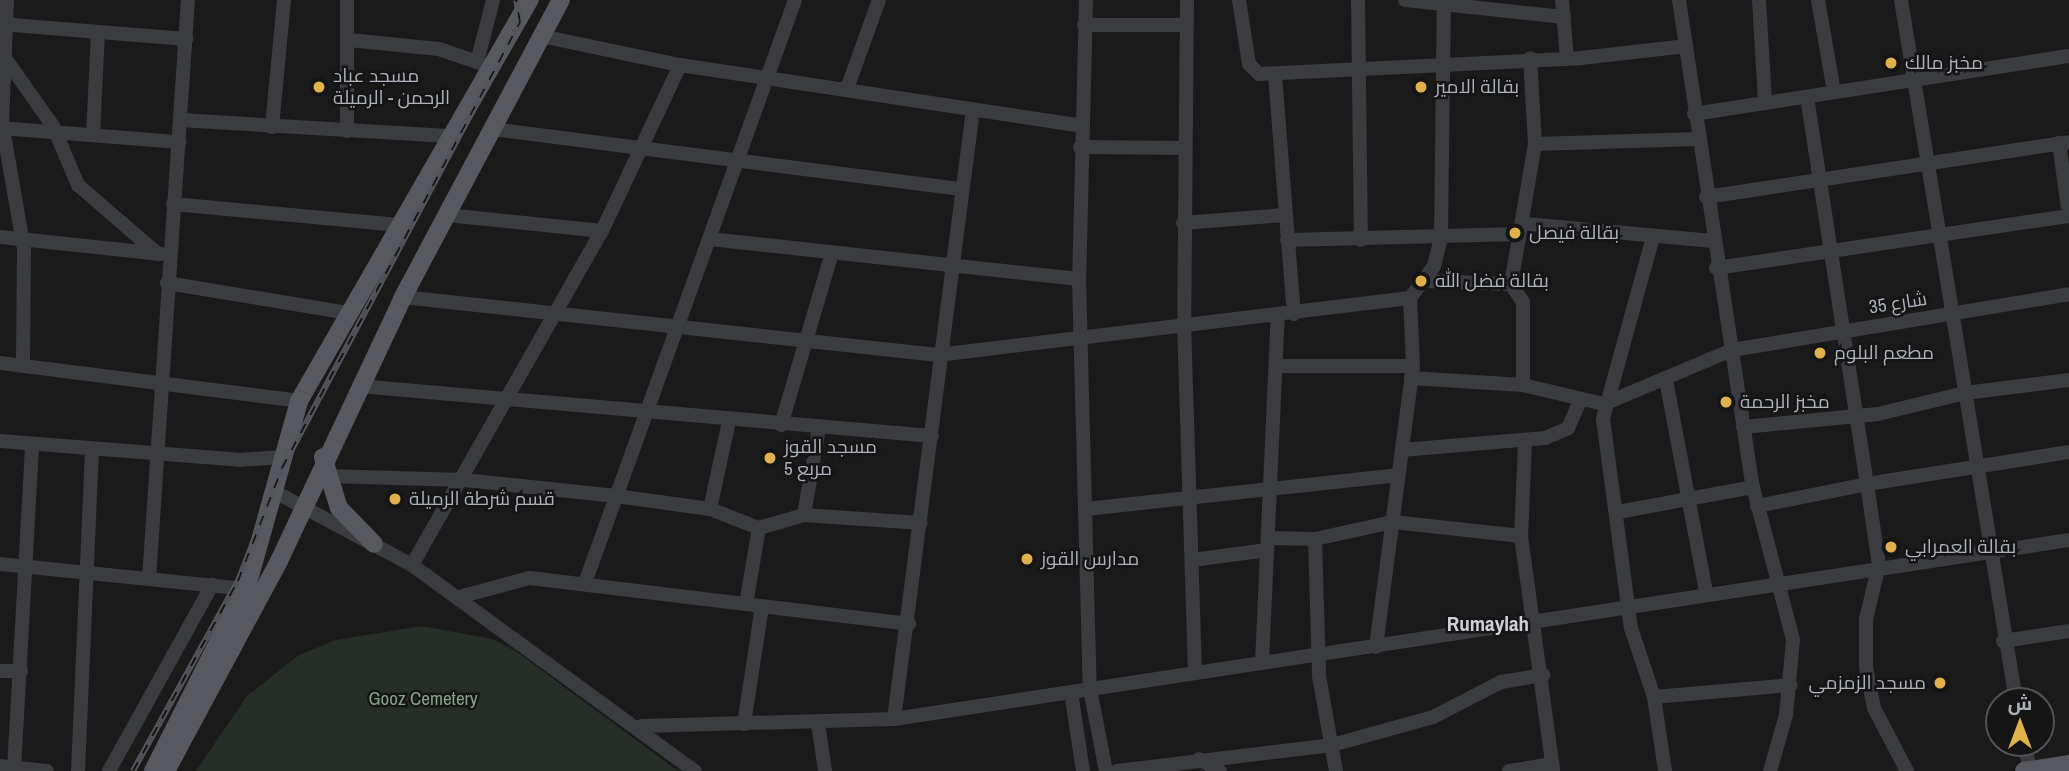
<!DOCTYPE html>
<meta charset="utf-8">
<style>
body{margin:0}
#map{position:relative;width:2069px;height:771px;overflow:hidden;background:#1a1a1b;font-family:"Archivo Narrow",Cairo,sans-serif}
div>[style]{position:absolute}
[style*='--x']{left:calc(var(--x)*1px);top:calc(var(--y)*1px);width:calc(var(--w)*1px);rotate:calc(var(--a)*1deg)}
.green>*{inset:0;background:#262e27}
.minor>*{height:14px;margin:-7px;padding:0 7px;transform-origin:7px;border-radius:7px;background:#3b3c40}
.major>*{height:18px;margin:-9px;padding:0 9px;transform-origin:9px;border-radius:9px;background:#57595f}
.rail>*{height:6px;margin-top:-3px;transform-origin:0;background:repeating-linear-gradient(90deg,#151516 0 10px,#54565b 0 20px);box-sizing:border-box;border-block:2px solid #54565b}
.dots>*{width:19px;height:19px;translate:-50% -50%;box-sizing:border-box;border:4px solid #151516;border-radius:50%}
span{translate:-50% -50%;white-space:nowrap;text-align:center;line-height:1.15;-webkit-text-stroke:5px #151516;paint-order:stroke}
.poi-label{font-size:19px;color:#adb1ba}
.left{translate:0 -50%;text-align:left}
.right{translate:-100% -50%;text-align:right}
.street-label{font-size:19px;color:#adb1ba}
.park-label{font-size:19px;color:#86a389}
.neighbourhood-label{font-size:21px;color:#ced0d6;font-weight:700}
.north{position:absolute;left:1985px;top:687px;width:70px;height:70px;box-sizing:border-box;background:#151516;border:2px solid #525358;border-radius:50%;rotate:0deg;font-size:19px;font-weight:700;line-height:28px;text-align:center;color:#adb1ba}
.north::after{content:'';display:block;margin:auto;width:24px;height:32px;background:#e1b24c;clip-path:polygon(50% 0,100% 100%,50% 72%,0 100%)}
</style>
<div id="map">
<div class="green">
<i style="clip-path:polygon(422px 626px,492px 639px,517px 652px,678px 771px,196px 771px,247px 696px,299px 655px,336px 640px)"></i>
</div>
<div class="minor">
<i style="--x:7;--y:0;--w:123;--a:92.3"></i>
<i style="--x:2;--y:123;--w:128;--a:80.1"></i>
<i style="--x:24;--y:249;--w:116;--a:90.5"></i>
<i style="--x:347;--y:0;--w:131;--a:90"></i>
<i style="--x:1086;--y:0;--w:279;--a:91.4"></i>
<i style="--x:1079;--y:279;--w:410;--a:88.5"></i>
<i style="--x:1090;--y:689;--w:84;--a:79"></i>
<i style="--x:1187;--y:0;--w:323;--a:90.5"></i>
<i style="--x:1184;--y:323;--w:348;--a:88.2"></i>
<i style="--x:1239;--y:0;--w:65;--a:81.1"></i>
<i style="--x:1249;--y:64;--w:14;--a:45"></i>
<i style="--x:1259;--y:74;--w:322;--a:-2.8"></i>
<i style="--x:1581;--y:58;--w:106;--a:-6.5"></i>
<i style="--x:1358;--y:0;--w:240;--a:89.3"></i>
<i style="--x:1405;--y:0;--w:160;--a:6.1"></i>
<i style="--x:1562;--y:0;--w:58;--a:85.1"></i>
<i style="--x:1679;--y:0;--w:493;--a:81.4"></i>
<i style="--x:1753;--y:487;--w:158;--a:75.3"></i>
<i style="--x:1793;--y:640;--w:75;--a:95.3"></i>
<i style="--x:1786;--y:715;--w:58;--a:105.9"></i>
<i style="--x:1759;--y:0;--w:102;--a:86.6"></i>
<i style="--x:1818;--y:0;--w:93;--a:80.1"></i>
<i style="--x:1901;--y:0;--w:710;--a:80.68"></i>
<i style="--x:0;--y:24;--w:187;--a:4.6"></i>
<i style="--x:1084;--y:25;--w:101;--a:0"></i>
<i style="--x:541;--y:36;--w:142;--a:11.8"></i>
<i style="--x:680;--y:65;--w:406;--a:8.6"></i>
<i style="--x:349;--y:40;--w:90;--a:5.7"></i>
<i style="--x:439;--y:49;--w:53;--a:18.8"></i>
<i style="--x:5;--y:58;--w:83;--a:54.8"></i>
<i style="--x:53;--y:126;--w:64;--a:67"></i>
<i style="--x:78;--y:185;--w:106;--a:40.8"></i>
<i style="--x:477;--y:62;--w:64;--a:-75.5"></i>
<i style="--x:1275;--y:75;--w:240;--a:85.5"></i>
<i style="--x:848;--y:86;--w:91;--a:-70.2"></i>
<i style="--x:1807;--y:97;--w:392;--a:81.2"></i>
<i style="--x:1867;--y:484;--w:205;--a:-9"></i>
<i style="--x:1694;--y:114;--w:379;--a:-8.8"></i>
<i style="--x:180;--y:120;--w:269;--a:3.4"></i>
<i style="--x:272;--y:127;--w:128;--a:-84.6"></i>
<i style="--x:0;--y:128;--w:180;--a:4.5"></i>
<i style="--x:492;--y:129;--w:473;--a:7.3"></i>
<i style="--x:93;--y:135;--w:102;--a:-87.2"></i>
<i style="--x:2059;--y:143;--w:74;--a:82.2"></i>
<i style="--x:1535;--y:144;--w:163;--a:-1.8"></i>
<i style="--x:1080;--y:147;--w:105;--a:0.5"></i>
<i style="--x:1706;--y:197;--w:367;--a:-8.6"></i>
<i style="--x:173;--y:204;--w:227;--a:5.3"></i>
<i style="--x:447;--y:215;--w:156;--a:5.9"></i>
<i style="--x:1183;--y:223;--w:101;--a:-4.5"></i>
<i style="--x:1526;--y:224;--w:188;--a:5.2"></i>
<i style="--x:0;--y:237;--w:162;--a:6"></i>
<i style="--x:1653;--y:237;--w:189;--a:105.4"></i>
<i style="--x:1603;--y:419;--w:211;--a:82.4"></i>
<i style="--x:1631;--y:628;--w:73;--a:71.6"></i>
<i style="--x:1654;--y:697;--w:75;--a:81.5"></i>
<i style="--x:710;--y:239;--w:371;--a:6.2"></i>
<i style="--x:1287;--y:240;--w:232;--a:-1.5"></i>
<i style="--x:1716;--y:268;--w:357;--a:-8.4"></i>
<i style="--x:1425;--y:281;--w:86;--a:2"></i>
<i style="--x:167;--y:283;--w:183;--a:9.4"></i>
<i style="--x:403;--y:297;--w:538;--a:6.19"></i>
<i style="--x:938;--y:355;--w:475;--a:-6.9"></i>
<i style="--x:1410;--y:298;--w:40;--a:-53"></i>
<i style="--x:1434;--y:266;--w:30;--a:-76"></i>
<i style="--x:1441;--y:237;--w:235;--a:-89.3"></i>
<i style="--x:0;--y:363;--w:301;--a:7.2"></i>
<i style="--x:1278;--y:366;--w:135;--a:0"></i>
<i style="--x:1411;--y:378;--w:112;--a:3.6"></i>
<i style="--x:1523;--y:385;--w:83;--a:13.2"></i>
<i style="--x:1604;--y:404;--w:139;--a:-22.9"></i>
<i style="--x:1732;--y:350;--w:342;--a:-9.4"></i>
<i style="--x:1666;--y:380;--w:216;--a:79.3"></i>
<i style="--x:1523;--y:385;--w:83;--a:-90"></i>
<i style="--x:1523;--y:302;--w:22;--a:-124"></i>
<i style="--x:1511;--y:284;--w:142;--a:-80.3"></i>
<i style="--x:1535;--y:144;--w:86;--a:-93.3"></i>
<i style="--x:359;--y:386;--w:575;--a:4.99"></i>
<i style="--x:781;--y:425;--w:176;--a:-73.5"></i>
<i style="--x:1743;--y:427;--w:136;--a:-5.5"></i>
<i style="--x:1878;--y:414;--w:89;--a:-13.6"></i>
<i style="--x:1965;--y:393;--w:105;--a:-7.1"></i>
<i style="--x:0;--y:441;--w:240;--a:4.5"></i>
<i style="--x:239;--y:460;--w:43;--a:-4"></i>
<i style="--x:1525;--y:442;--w:94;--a:92.4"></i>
<i style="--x:1521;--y:536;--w:237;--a:82.2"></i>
<i style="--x:1402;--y:450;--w:144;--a:-4.8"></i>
<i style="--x:1545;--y:438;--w:25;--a:-23"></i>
<i style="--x:1568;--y:428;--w:27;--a:-66"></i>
<i style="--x:327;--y:476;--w:137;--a:1.7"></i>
<i style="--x:464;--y:480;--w:153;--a:6"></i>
<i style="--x:616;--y:496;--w:95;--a:7.9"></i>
<i style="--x:710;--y:509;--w:53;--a:21.2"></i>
<i style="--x:759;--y:528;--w:47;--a:-16.1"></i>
<i style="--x:804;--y:515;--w:117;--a:3.9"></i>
<i style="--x:275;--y:492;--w:155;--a:28.1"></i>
<i style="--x:412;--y:565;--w:350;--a:36.1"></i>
<i style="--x:1757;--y:506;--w:112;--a:-11.3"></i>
<i style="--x:1867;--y:484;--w:82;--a:81.6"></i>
<i style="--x:1879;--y:565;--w:56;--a:103.5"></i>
<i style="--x:1866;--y:619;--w:48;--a:90"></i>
<i style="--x:1866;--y:667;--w:42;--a:79"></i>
<i style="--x:1874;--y:708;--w:71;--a:62.4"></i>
<i style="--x:710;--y:509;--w:90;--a:-77.8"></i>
<i style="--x:1086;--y:509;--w:313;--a:-6.2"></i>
<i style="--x:1618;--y:512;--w:137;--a:-10.5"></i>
<i style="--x:804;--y:515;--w:89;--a:-80.3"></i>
<i style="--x:1268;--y:538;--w:47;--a:1.2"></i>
<i style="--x:1315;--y:539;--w:80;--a:-12.3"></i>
<i style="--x:1393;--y:522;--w:129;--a:6.2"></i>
<i style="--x:1315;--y:539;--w:137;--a:88.3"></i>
<i style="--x:1319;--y:676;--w:97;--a:79.9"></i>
<i style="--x:1192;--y:560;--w:76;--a:-7.6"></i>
<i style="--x:0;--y:564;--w:246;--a:5.8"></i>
<i style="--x:412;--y:565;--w:384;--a:-60.4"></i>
<i style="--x:602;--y:231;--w:183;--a:-64.8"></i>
<i style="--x:149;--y:579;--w:580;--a:-86.15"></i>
<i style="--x:585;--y:583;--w:620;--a:-70.19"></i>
<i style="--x:459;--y:597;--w:73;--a:-15"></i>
<i style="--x:530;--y:578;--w:382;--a:6.9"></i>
<i style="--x:746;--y:604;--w:77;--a:-80.3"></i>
<i style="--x:2003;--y:641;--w:67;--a:-8.6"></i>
<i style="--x:1376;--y:647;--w:283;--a:-82.5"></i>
<i style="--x:1413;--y:366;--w:68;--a:-92.5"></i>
<i style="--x:1262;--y:662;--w:347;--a:-87.4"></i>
<i style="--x:0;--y:671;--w:21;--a:0"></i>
<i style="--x:1071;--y:692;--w:80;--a:81.4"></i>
<i style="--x:1654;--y:697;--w:137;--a:-5"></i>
<i style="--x:894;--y:719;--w:614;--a:-82.61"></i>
<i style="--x:818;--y:723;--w:49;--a:81.7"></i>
<i style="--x:744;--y:724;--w:119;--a:-81.3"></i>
<i style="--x:642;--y:726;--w:252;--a:-1.6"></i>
<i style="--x:894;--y:719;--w:1189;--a:-8.66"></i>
<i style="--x:2024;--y:743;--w:28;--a:77"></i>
<i style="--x:1199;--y:759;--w:24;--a:30"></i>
<i style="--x:0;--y:766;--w:47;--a:6.1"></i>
<i style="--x:14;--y:769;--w:324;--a:-86.8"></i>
<i style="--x:78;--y:771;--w:321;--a:-87.5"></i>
<i style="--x:109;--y:771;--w:213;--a:-61"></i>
<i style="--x:1117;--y:771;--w:217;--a:-6.9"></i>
<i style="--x:1332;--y:745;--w:105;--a:-15.5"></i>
<i style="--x:1433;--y:717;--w:76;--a:-27.2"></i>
<i style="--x:1501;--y:682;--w:43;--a:-9.5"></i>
<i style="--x:1509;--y:771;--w:44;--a:-9.2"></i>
</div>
<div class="major">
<i style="--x:323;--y:457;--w:53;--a:72.6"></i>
<i style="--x:339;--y:508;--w:50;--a:45.8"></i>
<i style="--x:153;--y:771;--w:211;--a:-63.2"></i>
<i style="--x:248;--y:583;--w:189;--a:-74.3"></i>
<i style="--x:299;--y:401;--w:463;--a:-60.1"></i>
<i style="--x:166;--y:771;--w:238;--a:-61.7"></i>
<i style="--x:279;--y:561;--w:292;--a:-64.8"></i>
<i style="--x:403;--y:297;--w:336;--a:-62"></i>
<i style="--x:2024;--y:771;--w:46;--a:-8.8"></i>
</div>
<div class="rail">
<i style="--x:133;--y:771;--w:217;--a:-61.1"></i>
<i style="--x:238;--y:581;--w:121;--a:-68.7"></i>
<i style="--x:282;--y:468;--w:506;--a:-61.91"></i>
<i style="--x:520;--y:22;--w:22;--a:-100"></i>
</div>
<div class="dots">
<i style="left:1891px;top:63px;background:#e1b24c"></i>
<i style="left:319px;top:87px;background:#e1b24c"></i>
<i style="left:1421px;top:87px;background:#e1b24c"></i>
<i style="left:1515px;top:233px;background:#e1b24c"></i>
<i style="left:1421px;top:281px;background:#e1b24c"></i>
<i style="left:1820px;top:353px;background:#e1b24c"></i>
<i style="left:1726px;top:402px;background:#e1b24c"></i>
<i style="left:770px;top:458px;background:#e1b24c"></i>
<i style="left:395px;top:499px;background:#e1b24c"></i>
<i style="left:1891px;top:547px;background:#e1b24c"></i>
<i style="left:1027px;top:559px;background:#e1b24c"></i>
<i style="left:1940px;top:683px;background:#e1b24c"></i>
</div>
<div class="poi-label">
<span class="left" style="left:1905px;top:63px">مخبز مالك</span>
<span class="left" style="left:333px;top:87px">مسجد عباد<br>الرحمن - الرميلة</span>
<span class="left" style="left:1435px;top:87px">بقالة الامير</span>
<span class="left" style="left:1529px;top:233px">بقالة فيصل</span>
<span class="left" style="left:1435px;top:281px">بقالة فضل الله</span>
<span class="left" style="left:1834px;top:353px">مطعم البلوم</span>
<span class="left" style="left:1740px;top:402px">مخبز الرحمة</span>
<span class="left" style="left:784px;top:458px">مسجد القوز<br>مربع 5</span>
<span class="left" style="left:409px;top:499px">قسم شرطة الرميلة</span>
<span class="left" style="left:1905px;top:547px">بقالة العمرابي</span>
<span class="left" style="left:1041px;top:559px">مدارس القوز</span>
<span class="right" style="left:1926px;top:683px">مسجد الزمزمي</span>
</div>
<div class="street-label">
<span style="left:1898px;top:303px;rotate:-9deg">شارع 35</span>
</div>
<div class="park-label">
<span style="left:423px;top:699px">Gooz Cemetery</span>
</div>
<div class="neighbourhood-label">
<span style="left:1488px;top:624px">Rumaylah</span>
</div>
<div class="north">ش</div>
</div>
